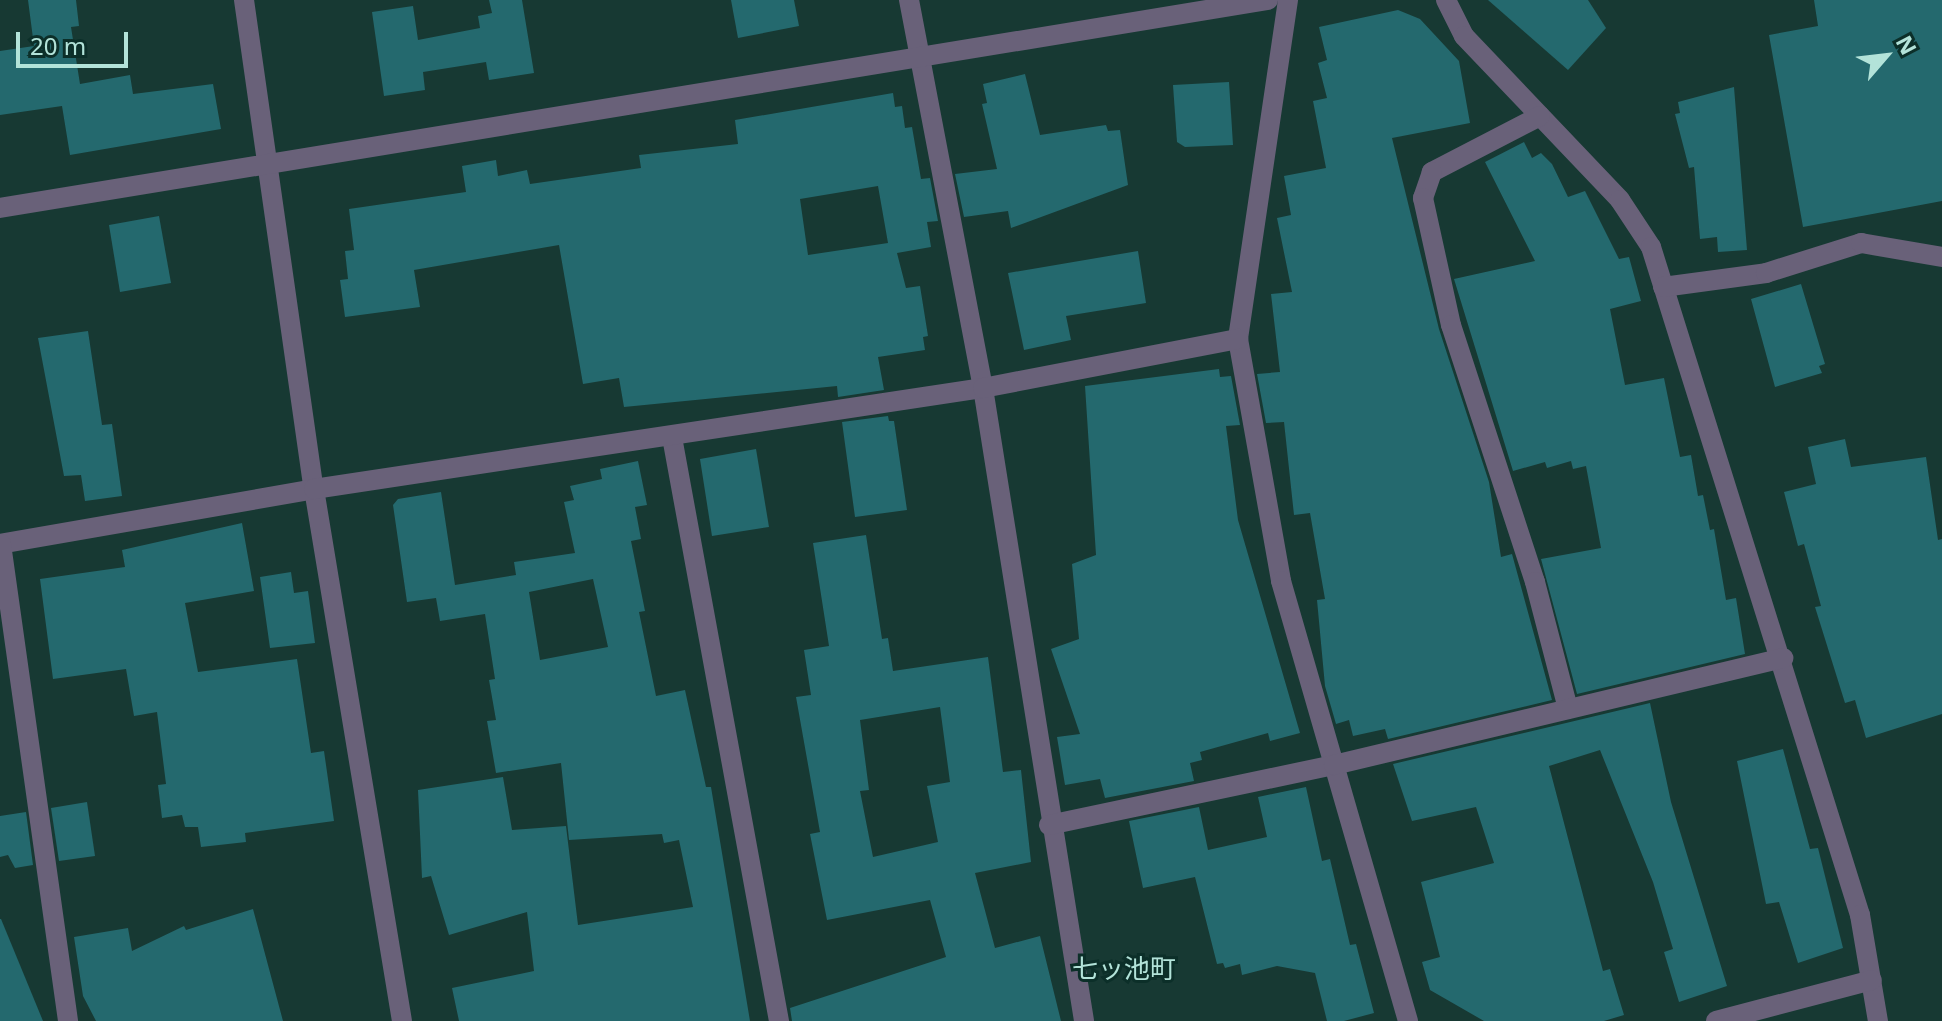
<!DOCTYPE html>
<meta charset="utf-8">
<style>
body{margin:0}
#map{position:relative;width:1942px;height:1021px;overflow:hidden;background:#173933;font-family:"Noto Sans","Noto Sans JP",sans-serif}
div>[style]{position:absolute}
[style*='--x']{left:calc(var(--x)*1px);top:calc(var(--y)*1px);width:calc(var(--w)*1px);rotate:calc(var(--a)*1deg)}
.building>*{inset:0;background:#24696e}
.minor>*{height:20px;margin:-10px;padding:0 10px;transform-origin:10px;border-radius:10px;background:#696179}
.tertiary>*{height:20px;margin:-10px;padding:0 10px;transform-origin:10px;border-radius:10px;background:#696179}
span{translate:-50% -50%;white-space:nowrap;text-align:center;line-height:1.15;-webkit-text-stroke:6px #0c2f29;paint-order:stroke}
.neighbourhood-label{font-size:26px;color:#b3e3d9}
.north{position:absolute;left:1846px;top:16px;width:80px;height:80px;-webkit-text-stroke:6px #0c2f29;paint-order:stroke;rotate:62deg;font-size:22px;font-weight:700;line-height:32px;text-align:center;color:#b3e3d9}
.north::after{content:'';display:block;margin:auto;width:28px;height:36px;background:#b3e3d9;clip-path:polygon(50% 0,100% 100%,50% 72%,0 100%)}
.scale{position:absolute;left:16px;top:32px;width:112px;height:36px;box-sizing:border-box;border:4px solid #b3e3d9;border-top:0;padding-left:10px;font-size:24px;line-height:28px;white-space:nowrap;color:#b3e3d9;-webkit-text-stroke:6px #0c2f29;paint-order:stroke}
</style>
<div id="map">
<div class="building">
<i style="clip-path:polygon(28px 0,76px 0,79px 26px,71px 27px,80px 84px,130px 75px,133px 94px,213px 84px,221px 129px,70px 155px,62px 106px,0 115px,0 51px,34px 46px)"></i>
<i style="clip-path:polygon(489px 0,522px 0,534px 73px,489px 80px,486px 62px,423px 72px,425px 90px,384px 96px,372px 12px,413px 6px,418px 40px,480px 28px,478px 16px,492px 13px)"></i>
<i style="clip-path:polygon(731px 0,794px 0,799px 26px,738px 38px)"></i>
<i style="clip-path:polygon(1488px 0,1588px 0,1606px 28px,1568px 70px)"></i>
<i style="clip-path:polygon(1814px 0,1942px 0,1942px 201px,1803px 227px,1769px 35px,1818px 26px)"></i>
<i style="clip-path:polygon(1398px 10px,1420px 19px,1459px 61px,1470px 123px,1392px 138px,1439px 329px,1489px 482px,1501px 557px,1512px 554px,1552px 700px,1388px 739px,1385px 729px,1353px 736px,1349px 720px,1336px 724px,1325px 686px,1317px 600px,1325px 599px,1310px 513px,1294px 515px,1284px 422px,1266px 423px,1257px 374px,1280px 372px,1271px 294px,1292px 292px,1277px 218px,1291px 215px,1284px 176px,1326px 168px,1313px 101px,1327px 98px,1318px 63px,1327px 60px,1319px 27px)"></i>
<i style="clip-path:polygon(1025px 74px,1040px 135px,1106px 125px,1108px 131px,1120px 130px,1128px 185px,1011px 228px,1008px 211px,964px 217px,955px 174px,997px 169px,982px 104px,987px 103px,983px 84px)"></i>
<i style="clip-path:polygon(1229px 82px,1233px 145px,1185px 147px,1177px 142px,1173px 85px)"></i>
<i style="clip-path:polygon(1734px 87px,1747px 250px,1718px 252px,1717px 237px,1700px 239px,1694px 167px,1689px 168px,1675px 114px,1680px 113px,1678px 102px)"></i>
<i style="clip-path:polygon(evenodd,893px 93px,895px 107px,902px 106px,905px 128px,912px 127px,921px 179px,930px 178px,938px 221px,927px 222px,931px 247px,897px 253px,906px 288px,920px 286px,928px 336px,923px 337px,925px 350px,878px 357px,884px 390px,838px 397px,837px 386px,624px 407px,619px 378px,583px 384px,559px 245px,414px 270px,420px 307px,345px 317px,340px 280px,348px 279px,345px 251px,354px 250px,349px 209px,466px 192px,462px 166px,496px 160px,498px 176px,527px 170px,530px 184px,641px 168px,639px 155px,738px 144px,735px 120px,893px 93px,878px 186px,888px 243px,808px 255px,800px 199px,878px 186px)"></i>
<i style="clip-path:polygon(1524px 142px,1532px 158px,1541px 153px,1552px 164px,1568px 197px,1585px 191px,1619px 259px,1629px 257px,1641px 301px,1610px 309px,1625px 385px,1664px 378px,1680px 457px,1691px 455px,1698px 496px,1703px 495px,1710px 530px,1714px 529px,1726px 600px,1736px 598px,1745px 654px,1577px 694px,1541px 559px,1601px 548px,1586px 466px,1573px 469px,1571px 461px,1547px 468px,1545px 462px,1513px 471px,1454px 279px,1535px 261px,1485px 162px)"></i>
<i style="clip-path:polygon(159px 216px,171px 283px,120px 292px,109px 225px)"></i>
<i style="clip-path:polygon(1138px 251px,1146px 303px,1066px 316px,1071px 340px,1024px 350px,1008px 273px)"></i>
<i style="clip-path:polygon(1801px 284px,1825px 364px,1819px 366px,1822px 373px,1775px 387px,1751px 299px)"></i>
<i style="clip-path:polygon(88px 331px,102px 425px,112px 424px,122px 496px,85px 501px,81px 475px,64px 476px,38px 338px)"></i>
<i style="clip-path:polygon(1219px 369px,1220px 377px,1231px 376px,1240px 425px,1226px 426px,1238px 520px,1300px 733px,1270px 741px,1268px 733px,1200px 752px,1202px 760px,1190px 763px,1194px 781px,1105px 798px,1100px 779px,1065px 785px,1057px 737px,1080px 734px,1051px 649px,1079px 639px,1072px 564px,1096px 555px,1085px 386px)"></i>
<i style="clip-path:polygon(888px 416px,889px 421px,894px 421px,907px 510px,855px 517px,842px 422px)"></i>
<i style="clip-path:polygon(1845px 439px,1851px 467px,1926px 457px,1938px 540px,1942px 539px,1942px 714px,1866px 738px,1855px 700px,1845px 703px,1815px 607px,1821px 606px,1804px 544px,1798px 546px,1784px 492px,1816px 484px,1808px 447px)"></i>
<i style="clip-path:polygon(756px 449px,769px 527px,712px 536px,700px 459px)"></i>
<i style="clip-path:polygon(evenodd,638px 461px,647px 505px,635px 507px,641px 539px,631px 541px,645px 611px,639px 612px,656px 696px,685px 690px,706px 787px,711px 787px,750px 1021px,459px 1021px,452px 988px,534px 971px,527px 912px,449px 935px,431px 876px,422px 878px,418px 790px,503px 777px,512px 830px,566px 826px,578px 925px,693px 907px,679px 840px,664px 843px,662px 834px,569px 840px,561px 763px,496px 773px,487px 721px,496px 720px,489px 680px,495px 679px,485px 614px,440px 621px,436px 598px,407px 602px,393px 505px,398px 499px,441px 492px,455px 585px,516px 575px,514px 562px,575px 553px,564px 502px,574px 500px,570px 486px,602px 479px,600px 469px,638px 461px,593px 579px,608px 647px,540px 660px,529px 592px,593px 579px)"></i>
<i style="clip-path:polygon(242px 523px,254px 591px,185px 603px,198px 672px,297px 659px,311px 753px,324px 751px,334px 821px,245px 833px,246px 842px,201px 847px,198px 827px,185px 827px,182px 815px,162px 818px,158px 785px,166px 784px,157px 712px,134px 716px,126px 669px,53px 679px,40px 579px,125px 567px,122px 550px)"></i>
<i style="clip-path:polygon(evenodd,866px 535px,882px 639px,888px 638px,893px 671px,988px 657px,1003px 772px,1021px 770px,1031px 862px,975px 873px,995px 948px,1040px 936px,1061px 1021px,792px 1021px,790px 1008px,946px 957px,930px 900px,827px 920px,810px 834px,820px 832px,796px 697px,811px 695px,804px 650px,829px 646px,813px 543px,866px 535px,940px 707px,950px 782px,927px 786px,938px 842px,873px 857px,860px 791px,869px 790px,860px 720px,940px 707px)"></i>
<i style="clip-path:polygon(291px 572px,294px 593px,308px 591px,315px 643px,270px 648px,260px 577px)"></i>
<i style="clip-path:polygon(1650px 703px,1671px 802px,1727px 986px,1679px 1002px,1664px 952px,1673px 949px,1653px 882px,1600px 750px,1549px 766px,1603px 971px,1610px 969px,1624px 1015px,1604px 1021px,1484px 1021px,1430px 990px,1422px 962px,1440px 957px,1421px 882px,1494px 863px,1476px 807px,1412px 821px,1393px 764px)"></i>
<i style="clip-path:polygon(1783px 749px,1810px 849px,1818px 848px,1843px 948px,1798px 963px,1779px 902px,1766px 904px,1737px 761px)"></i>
<i style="clip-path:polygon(1306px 787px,1322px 861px,1330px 859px,1350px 945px,1356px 944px,1374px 1013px,1344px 1021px,1327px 1021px,1315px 973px,1277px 966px,1242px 975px,1240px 964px,1225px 968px,1223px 963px,1217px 964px,1195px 877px,1143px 888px,1129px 821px,1199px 807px,1208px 850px,1267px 837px,1258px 797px)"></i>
<i style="clip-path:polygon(87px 802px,95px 856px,59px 861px,51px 808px)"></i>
<i style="clip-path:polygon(26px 812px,33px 865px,15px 868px,8px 855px,0 857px,0 816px)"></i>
<i style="clip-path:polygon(253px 909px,283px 1021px,96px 1021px,83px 996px,74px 937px,128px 928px,132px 951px,184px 926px,186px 930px)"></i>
<i style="clip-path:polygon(0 919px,1px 919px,43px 1021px,0 1021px)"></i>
</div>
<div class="minor">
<i style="--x:244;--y:0;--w:494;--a:81.9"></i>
<i style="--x:314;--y:489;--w:539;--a:80.61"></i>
<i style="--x:909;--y:0;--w:395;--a:79.2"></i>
<i style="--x:983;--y:388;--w:641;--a:80.93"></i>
<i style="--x:1288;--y:0;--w:343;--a:98.4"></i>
<i style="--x:1238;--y:339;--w:246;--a:79.9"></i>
<i style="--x:1281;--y:581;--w:458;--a:73.9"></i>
<i style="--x:1446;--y:0;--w:40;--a:63.4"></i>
<i style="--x:1464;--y:36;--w:226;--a:46.4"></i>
<i style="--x:1620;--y:200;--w:56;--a:56.6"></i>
<i style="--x:1651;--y:247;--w:700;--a:72.63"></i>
<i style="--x:1860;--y:915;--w:108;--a:80.4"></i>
<i style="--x:1540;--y:116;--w:122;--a:152.6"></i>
<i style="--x:1432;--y:172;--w:28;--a:109"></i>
<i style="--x:1423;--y:198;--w:130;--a:77.6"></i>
<i style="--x:1451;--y:325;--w:270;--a:71.9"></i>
<i style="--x:1535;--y:582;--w:131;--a:75.4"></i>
<i style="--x:1663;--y:287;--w:104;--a:-7.7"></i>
<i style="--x:1766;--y:273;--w:100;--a:-17.5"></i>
<i style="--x:1861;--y:243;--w:82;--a:9.8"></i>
<i style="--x:672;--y:437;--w:594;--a:79.62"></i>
<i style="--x:0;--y:544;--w:319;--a:-9.9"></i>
<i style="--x:314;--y:489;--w:677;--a:-8.59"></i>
<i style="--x:983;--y:388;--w:260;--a:-10.9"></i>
<i style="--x:1;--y:544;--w:482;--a:82"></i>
<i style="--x:1049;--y:825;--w:291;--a:-11.9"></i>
<i style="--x:1334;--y:765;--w:462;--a:-13.4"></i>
<i style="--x:1716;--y:1021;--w:161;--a:-14.7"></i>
</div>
<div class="tertiary">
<i style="--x:0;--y:208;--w:1285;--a:-9.32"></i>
</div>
<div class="neighbourhood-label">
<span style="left:1124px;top:969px">七ッ池町</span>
</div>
<div class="north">N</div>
<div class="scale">20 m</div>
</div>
